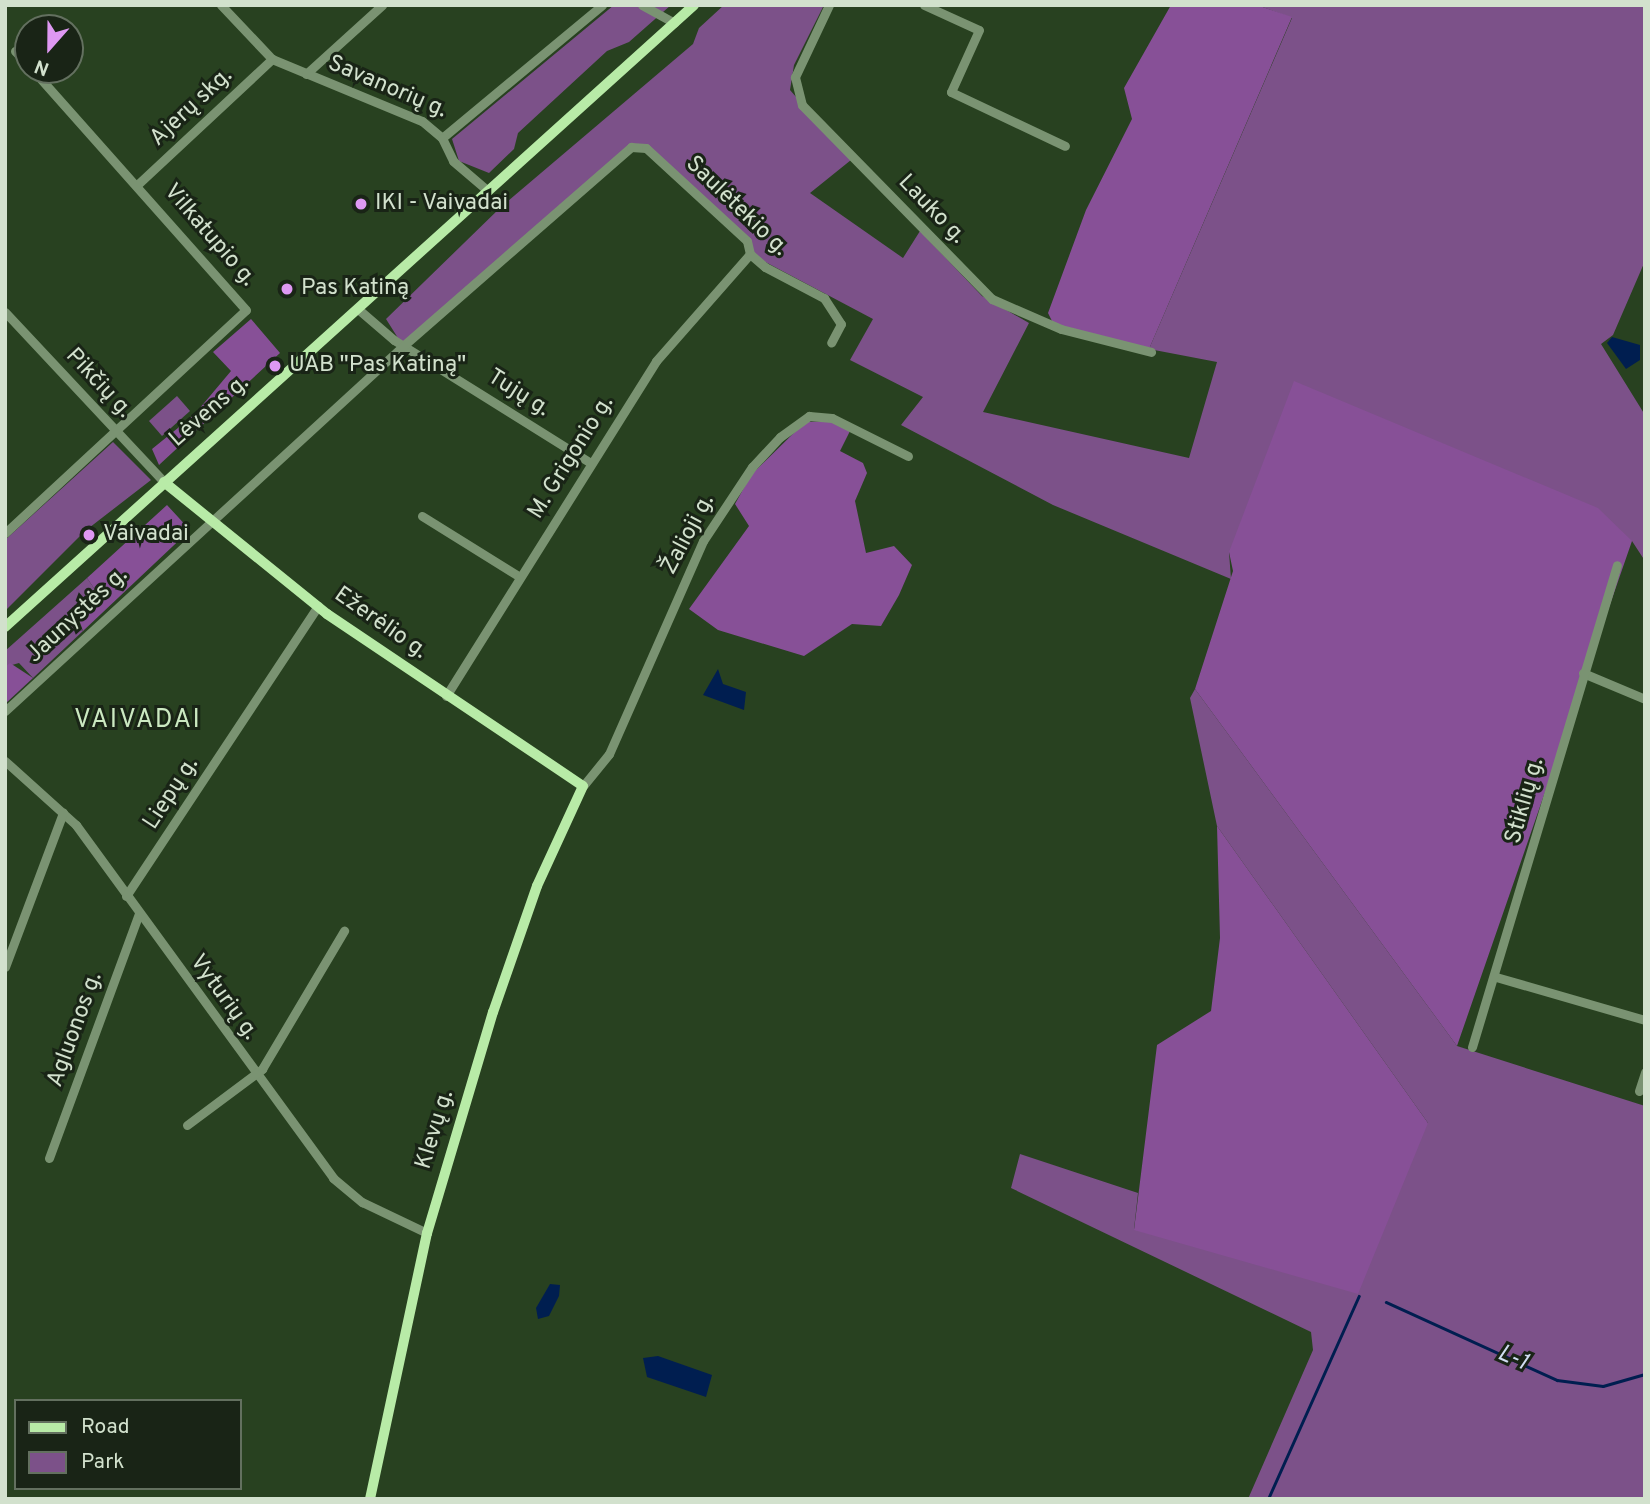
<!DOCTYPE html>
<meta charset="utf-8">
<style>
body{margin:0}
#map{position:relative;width:1650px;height:1504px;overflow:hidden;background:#284120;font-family:Overpass,sans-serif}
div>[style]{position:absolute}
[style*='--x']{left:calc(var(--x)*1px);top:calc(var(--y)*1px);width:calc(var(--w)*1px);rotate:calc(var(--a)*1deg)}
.green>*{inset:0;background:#7c5189}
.forest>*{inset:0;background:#875097}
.water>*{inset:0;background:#001e50}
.stream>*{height:2.5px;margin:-1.25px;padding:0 1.25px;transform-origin:1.25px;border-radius:1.25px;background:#001e50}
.minor>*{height:9px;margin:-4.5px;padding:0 4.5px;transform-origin:4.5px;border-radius:4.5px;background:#7a9372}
.major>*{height:10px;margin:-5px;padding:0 5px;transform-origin:5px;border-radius:5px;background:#b8eba7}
.dots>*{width:19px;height:19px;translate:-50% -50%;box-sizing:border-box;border:4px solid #192416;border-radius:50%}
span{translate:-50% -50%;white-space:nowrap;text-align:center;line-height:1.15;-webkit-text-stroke:6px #192416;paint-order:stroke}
.street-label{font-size:23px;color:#d2e1cd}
.poi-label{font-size:23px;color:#d2e1cd}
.left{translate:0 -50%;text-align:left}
.water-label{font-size:24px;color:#d0def1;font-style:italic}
.quarter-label{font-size:26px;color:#cbe9c1;letter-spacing:2px}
.frame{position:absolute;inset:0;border:7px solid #d2e1cd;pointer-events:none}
.legend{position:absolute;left:14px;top:1399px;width:228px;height:91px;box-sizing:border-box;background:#192416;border:2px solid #63705f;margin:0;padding:9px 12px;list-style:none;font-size:21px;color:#d2e1cd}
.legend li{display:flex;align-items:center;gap:14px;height:35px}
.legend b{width:35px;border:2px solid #63705f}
.north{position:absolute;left:14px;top:14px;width:70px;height:70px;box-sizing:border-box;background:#192416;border:2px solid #63705f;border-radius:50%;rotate:201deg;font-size:19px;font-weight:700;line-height:28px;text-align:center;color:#d2e1cd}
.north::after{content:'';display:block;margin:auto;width:24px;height:32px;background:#de98f2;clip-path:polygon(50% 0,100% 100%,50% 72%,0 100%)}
</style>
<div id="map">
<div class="green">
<i style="clip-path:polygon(614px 5px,671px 5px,629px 42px,607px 51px,518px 133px,514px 149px,489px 173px,459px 161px,452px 139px)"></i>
<i style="clip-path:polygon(724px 5px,824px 5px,794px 65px,790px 90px,851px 160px,810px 193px,903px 258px,920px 231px,982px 296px,1029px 323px,983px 412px,1189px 458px,1217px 362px,1149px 349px,1292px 18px,1257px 5px,1645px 5px,1645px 261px,1613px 335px,1601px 344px,1645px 415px,1645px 561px,1632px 541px,1229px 552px,1231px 579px,1053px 505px,901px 425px,923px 397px,850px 360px,873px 319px,750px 254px,747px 241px,639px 145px,403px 346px,386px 319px,502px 206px,693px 44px,699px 28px)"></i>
<i style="clip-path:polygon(177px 396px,190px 411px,162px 436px,149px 421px)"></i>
<i style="clip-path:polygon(113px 442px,151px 480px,85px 531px,5px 611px,5px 540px)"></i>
<i style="clip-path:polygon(87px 578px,98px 594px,75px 621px,83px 631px,33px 678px,19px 663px,5px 667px,5px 651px)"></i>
<i style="clip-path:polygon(1195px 689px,1457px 1046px,1645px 1106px,1645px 1499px,1248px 1499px,1313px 1350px,1311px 1332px,1011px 1188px,1020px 1154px,1138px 1193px,1134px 1229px,1428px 1123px,1217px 826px,1190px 698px)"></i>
</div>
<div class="forest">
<i style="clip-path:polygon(1171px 5px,1257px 5px,1292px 17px,1149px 349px,1054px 325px,1048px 313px,1086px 210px,1132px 119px,1124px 88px)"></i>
<i style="clip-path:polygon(251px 319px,280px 353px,159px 465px,152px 449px,194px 415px,231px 371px,213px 352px)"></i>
<i style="clip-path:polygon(1294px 381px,1598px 508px,1632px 541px,1457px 1046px,1195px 689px,1233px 571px,1229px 552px)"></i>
<i style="clip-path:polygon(831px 421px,851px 429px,840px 451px,863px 463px,867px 473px,855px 501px,866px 553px,894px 546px,912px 565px,899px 595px,881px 626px,852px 624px,804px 656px,718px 630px,689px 609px,749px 526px,735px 504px,751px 475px,805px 422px)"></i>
<i style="clip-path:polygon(167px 505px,190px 530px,83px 631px,77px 614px,98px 594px,87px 578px)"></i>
<i style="clip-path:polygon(10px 663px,33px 678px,5px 704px,5px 667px)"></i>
<i style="clip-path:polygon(1217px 826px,1428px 1123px,1358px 1294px,1134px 1230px,1157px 1045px,1211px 1011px,1220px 938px)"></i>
</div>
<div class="water">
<i style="clip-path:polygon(1612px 337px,1640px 345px,1640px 360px,1626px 369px,1607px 343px)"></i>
<i style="clip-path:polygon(718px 669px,723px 684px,746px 692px,744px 710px,703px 695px)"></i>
<i style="clip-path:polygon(550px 1284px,560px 1285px,559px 1296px,549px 1316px,538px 1319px,536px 1308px)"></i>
<i style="clip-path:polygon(658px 1356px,712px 1375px,706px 1397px,647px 1377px,643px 1358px)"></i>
</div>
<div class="stream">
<i style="--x:1386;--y:1302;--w:188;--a:24.5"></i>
<i style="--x:1557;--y:1380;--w:46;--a:7.4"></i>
<i style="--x:1603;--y:1386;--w:44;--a:-15.9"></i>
<i style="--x:1268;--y:1499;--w:222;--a:-65.9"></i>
</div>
<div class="minor">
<i style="--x:221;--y:5;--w:74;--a:46.6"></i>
<i style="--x:272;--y:59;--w:162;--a:22.5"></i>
<i style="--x:422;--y:121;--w:26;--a:40"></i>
<i style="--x:442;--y:138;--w:208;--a:-39.7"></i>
<i style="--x:642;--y:5;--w:37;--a:29"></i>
<i style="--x:829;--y:5;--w:80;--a:115.3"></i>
<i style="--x:795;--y:77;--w:29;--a:76"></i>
<i style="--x:802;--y:105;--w:272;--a:45.6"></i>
<i style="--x:992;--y:299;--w:75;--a:23.5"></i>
<i style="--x:1061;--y:329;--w:93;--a:14.3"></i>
<i style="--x:924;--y:5;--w:60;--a:24.4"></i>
<i style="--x:979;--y:30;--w:68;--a:114.3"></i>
<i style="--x:951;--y:92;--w:126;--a:25.3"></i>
<i style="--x:15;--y:51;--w:18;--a:45"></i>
<i style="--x:306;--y:74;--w:103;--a:-42.2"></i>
<i style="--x:442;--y:138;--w:25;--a:64"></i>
<i style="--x:453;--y:161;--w:46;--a:40.6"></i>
<i style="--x:137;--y:185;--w:185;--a:-43"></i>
<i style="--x:358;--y:309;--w:48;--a:40.7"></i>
<i style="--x:394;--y:340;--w:232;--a:32"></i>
<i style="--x:5;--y:312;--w:233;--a:46.9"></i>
<i style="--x:422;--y:516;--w:115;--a:31.9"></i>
<i style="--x:5;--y:533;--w:328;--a:-42.8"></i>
<i style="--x:246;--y:310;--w:321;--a:-131.6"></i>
<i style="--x:1583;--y:673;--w:67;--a:22.8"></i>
<i style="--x:446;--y:696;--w:395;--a:-57.9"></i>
<i style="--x:656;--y:361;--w:142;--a:-48.7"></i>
<i style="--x:5;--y:711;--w:540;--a:-42.52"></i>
<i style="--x:403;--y:346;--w:303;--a:-41.1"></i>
<i style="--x:631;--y:147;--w:15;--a:4"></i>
<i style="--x:646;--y:148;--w:137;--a:42.6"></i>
<i style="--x:747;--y:241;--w:13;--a:77"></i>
<i style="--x:750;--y:254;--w:20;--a:41"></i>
<i style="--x:765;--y:267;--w:67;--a:27.7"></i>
<i style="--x:824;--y:298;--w:31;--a:57"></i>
<i style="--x:841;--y:324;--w:21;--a:118"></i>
<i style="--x:5;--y:761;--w:96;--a:42"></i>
<i style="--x:76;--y:825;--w:437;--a:53.9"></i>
<i style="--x:333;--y:1178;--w:38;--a:40"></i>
<i style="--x:362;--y:1202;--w:72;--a:25.5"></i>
<i style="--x:583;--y:786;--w:41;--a:-50.9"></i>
<i style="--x:609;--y:754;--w:233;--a:-66.2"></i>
<i style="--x:703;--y:541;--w:89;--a:-56.5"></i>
<i style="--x:752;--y:467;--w:41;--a:-47"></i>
<i style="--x:780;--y:437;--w:36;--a:-36"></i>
<i style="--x:809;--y:416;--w:23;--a:5"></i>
<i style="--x:832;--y:418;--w:85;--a:26.6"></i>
<i style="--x:126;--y:896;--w:348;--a:-56.5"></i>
<i style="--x:5;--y:967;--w:165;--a:-69.4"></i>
<i style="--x:1496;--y:977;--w:155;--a:16.1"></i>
<i style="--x:1472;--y:1047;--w:503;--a:-73.26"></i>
<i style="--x:1639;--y:1091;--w:20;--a:-72"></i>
<i style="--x:187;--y:1125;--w:94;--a:-36.7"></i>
<i style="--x:262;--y:1069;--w:161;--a:-59.3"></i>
<i style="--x:49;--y:1158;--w:260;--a:-69.8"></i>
</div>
<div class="major">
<i style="--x:164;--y:482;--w:210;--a:39"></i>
<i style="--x:327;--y:614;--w:308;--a:33.9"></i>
<i style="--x:583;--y:786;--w:110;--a:114.7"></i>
<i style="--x:537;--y:886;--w:133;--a:109.2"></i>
<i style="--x:493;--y:1012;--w:231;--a:106.6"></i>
<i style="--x:427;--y:1233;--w:272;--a:102.1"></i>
<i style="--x:5;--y:627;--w:928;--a:-42.07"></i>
</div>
<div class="dots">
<i style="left:361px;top:204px;background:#de98f2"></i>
<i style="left:287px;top:289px;background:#de98f2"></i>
<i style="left:275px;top:366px;background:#de98f2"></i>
<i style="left:89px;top:535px;background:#de98f2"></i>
</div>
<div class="street-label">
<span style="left:387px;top:88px;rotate:23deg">Savanorių g.</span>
<span style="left:192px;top:108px;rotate:-43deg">Ajerų skg.</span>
<span style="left:736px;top:207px;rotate:44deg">Saulėtekio g.</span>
<span style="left:931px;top:210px;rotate:46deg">Lauko g.</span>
<span style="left:209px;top:236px;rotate:49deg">Vilkatupio g.</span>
<span style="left:98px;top:384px;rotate:47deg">Pikčių g.</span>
<span style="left:518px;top:394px;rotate:32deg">Tujų g.</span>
<span style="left:210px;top:412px;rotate:-41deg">Lėvens g.</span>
<span style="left:572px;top:458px;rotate:-58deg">M. Grigonio g.</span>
<span style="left:689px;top:535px;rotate:-62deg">Žalioji g.</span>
<span style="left:78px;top:616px;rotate:-43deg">Jaunystės g.</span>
<span style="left:380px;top:624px;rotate:35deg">Ežerėlio g.</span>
<span style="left:172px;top:794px;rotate:-57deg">Liepų g.</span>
<span style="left:1526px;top:801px;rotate:-74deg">Stiklių g.</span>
<span style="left:223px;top:998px;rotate:54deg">Vyturių g.</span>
<span style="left:76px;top:1030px;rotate:-70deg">Agluonos g.</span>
<span style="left:436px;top:1130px;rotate:-73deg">Klevų g.</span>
</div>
<div class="poi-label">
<span class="left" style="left:375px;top:204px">IKI - Vaivadai</span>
<span class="left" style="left:301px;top:289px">Pas Katiną</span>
<span class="left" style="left:289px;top:366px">UAB "Pas Katiną"</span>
<span class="left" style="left:103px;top:535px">Vaivadai</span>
</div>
<div class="water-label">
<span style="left:1512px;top:1359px;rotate:24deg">L-1</span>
</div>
<div class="quarter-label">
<span style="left:138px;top:721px">VAIVADAI</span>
</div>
<div class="frame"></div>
<ul class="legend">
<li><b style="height:9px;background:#b8eba7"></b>Road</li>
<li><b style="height:19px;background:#7c5189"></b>Park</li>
</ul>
<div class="north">N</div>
</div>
